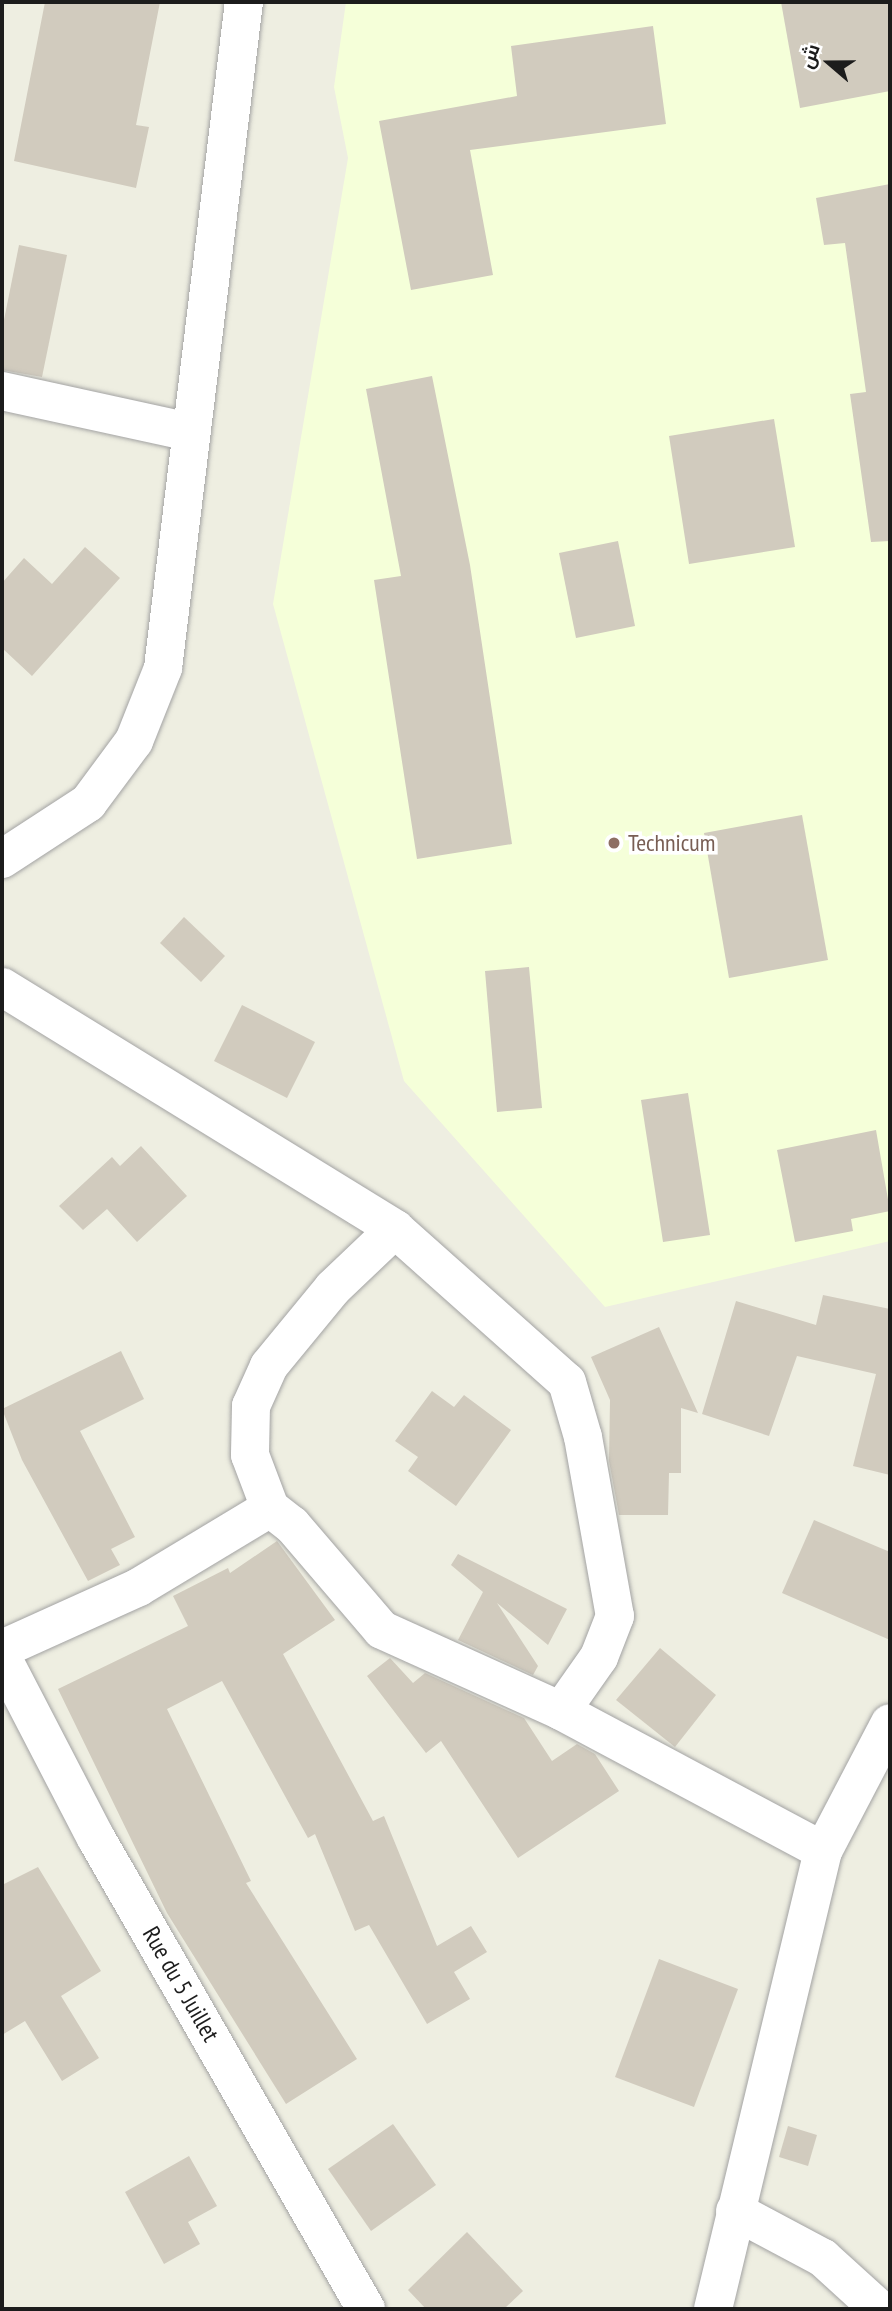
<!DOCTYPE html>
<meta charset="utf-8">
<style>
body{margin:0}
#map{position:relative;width:892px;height:2311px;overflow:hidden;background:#eeeee1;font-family:"PT Sans Narrow",Cairo,sans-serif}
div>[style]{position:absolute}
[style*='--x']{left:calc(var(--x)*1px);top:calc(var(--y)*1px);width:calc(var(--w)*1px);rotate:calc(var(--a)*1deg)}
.education>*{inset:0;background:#f5ffd9}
.building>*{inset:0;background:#d1cbbe}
.roads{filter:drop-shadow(0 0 2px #a3a3a3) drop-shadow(0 0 2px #a3a3a3)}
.minor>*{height:38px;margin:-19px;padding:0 19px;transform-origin:19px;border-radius:19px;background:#fff}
.tertiary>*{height:38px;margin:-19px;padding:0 19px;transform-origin:19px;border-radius:19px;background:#fff}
.dots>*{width:19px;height:19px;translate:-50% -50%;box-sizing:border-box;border:4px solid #fff;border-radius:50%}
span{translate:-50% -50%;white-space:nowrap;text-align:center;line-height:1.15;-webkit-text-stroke:7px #fff;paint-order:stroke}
.education-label{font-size:24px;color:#785e54}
.left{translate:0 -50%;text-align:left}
.street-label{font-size:24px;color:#1c1c1c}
.frame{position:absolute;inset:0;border:4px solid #1c1c1c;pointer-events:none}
.north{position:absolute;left:794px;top:28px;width:70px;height:70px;-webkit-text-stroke:5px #fff;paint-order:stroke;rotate:290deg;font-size:19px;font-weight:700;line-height:28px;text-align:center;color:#1c1c1c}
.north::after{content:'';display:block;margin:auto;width:24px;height:32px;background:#1c1c1c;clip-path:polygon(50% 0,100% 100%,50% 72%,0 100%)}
</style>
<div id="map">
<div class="education">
<i style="clip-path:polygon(346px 2px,890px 2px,890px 1241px,605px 1307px,404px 1081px,273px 604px,348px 158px,334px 87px)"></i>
</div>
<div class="building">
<i style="clip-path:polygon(45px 2px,160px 2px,136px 125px,149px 127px,136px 188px,14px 161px)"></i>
<i style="clip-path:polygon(781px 2px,890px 2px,890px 91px,800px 108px)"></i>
<i style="clip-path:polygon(653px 26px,666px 124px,470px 150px,493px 275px,411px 290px,379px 121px,517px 96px,511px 46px)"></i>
<i style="clip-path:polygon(890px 184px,890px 541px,871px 542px,850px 394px,866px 392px,845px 243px,824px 245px,816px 198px)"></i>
<i style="clip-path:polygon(19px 245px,67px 255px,42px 377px,2px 370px,2px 330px)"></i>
<i style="clip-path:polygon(432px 376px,470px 565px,512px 844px,417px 859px,374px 580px,401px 576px,366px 389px)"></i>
<i style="clip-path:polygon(774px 419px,795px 547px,689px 564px,669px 436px)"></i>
<i style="clip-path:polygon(618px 541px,635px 626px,576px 638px,559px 553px)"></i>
<i style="clip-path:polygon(85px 547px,120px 578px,32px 676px,2px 648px,2px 583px,24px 558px,52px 584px)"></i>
<i style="clip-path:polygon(802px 815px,828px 960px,729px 978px,704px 833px)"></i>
<i style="clip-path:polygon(184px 917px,225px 956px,201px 982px,160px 943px)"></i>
<i style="clip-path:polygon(529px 967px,542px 1108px,497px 1112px,485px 971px)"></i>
<i style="clip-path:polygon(242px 1005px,315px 1042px,287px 1098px,214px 1061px)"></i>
<i style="clip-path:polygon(688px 1093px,710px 1235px,663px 1242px,641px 1100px)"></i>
<i style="clip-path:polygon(876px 1130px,890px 1211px,851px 1219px,853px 1231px,795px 1242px,777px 1150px)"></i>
<i style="clip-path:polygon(141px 1146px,187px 1196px,137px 1242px,107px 1209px,83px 1230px,59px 1206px,112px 1157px,120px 1166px)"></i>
<i style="clip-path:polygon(823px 1295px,890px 1309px,890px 1475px,853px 1466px,876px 1374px,797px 1356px,769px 1436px,702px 1414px,736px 1301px,816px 1325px)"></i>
<i style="clip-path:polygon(659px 1327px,698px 1413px,681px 1408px,681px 1473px,669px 1473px,668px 1515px,619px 1515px,609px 1461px,610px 1400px,591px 1357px)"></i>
<i style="clip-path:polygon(121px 1351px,144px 1399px,80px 1431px,135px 1537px,111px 1549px,120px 1565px,88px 1581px,22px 1460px,2px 1409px)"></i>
<i style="clip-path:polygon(432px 1391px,454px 1407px,464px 1395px,511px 1430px,456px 1506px,408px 1471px,418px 1457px,395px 1441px)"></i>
<i style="clip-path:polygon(814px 1520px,890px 1552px,890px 1640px,782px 1593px)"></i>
<i style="clip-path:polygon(277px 1541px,335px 1620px,283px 1654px,373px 1821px,384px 1816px,437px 1946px,471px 1926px,487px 1952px,454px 1972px,470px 1999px,427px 2024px,369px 1925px,355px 1931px,315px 1834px,308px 1838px,222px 1681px,167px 1709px,251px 1881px,246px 1883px,357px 2059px,286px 2104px,167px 1913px,58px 1689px,188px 1626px,173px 1596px,228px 1568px,230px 1573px)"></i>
<i style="clip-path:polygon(458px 1554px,567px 1609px,548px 1645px,497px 1603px,538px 1666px,533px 1675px,458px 1640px,483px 1592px,451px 1565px)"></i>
<i style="clip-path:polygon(660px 1648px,716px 1695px,675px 1747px,616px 1700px)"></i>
<i style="clip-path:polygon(390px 1658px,413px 1683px,425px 1673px,524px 1718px,552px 1761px,577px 1744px,595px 1754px,619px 1791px,518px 1858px,441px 1741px,426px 1753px,367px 1676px)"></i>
<i style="clip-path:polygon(38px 1867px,101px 1971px,61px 1996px,99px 2058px,62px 2081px,25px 2021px,2px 2035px,2px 1885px)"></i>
<i style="clip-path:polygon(659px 1959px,738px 1989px,694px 2107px,615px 2077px)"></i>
<i style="clip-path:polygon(393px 2124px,436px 2185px,371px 2231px,328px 2169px)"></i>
<i style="clip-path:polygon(788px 2126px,817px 2135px,808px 2166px,779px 2157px)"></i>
<i style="clip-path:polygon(189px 2156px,217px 2206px,188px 2222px,200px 2244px,164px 2264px,125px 2192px)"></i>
<i style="clip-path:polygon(467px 2232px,523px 2291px,504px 2309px,426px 2309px,408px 2290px)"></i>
</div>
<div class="roads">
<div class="minor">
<i style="--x:2;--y:391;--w:192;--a:12.3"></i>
<i style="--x:2;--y:859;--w:103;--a:-33.1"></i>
<i style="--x:88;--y:803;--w:77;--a:-53.4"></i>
<i style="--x:134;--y:741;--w:79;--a:-68.3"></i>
<i style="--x:163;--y:668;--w:671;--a:-83.07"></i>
<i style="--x:2;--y:987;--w:462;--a:31.6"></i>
<i style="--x:395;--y:1229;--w:230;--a:41.7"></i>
<i style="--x:567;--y:1382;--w:57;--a:73.8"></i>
<i style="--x:583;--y:1437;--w:182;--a:79.9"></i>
<i style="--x:615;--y:1616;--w:44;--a:111.3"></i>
<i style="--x:599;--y:1657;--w:66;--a:125.1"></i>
<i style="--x:395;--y:1229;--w:86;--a:136.4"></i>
<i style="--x:333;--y:1288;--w:101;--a:129.4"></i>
<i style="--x:269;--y:1366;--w:44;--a:114.2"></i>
<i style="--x:251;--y:1406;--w:49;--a:91.2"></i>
<i style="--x:250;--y:1455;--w:57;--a:69.3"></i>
<i style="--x:270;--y:1508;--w:28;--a:38"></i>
<i style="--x:292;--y:1525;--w:138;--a:49.4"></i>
<i style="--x:382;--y:1630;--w:196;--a:24.3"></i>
<i style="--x:561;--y:1711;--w:297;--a:28.1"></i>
<i style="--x:2;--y:1649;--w:150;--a:-24.3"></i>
<i style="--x:139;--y:1587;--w:153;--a:-31.1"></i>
<i style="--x:735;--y:2211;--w:100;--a:28.1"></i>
<i style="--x:823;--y:2258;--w:76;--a:42.3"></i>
<i style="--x:713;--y:2309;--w:471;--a:-76.5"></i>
<i style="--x:823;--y:1851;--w:144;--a:-62.4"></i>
</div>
<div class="tertiary">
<i style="--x:2;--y:1657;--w:204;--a:62.6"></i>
<i style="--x:96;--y:1838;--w:543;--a:60.18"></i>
</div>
</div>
<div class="dots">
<i style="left:614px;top:843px;background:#8d6e63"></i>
</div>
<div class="education-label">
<span class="left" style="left:628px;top:843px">Technicum</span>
</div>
<div class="street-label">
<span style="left:181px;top:1984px;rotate:60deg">Rue du 5 Juillet</span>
</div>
<div class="frame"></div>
<div class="north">ش</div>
</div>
